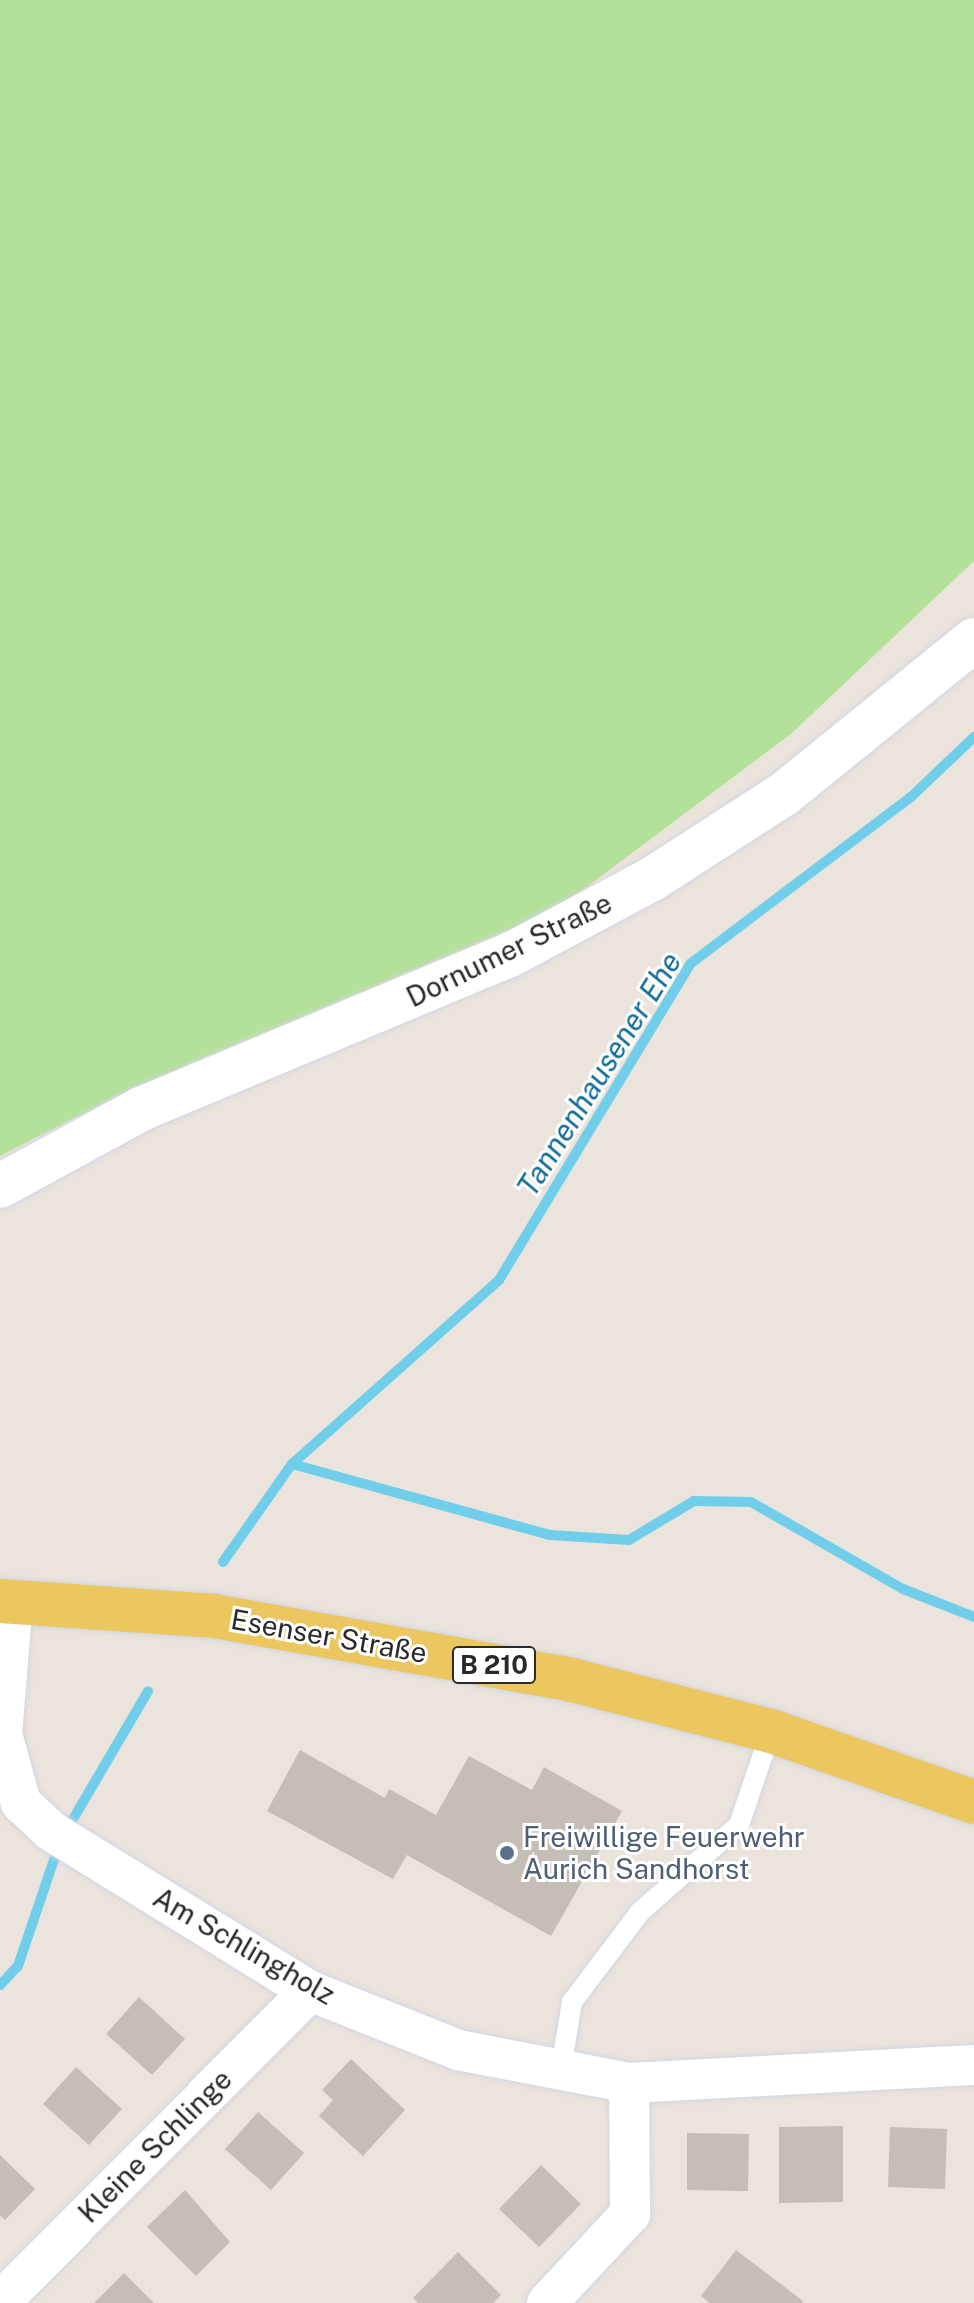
<!DOCTYPE html>
<meta charset="utf-8">
<style>
body{margin:0}
#map{position:relative;width:974px;height:2303px;overflow:hidden;background:#ebe4dc;font-family:"Public Sans",sans-serif}
div>[style]{position:absolute}
[style*='--x']{left:calc(var(--x)*1px);top:calc(var(--y)*1px);width:calc(var(--w)*1px);rotate:calc(var(--a)*1deg)}
.green>*{inset:0;background:#b4e199}
.stream>*{height:10px;margin:-5px;padding:0 5px;transform-origin:5px;border-radius:5px;background:#71ceeb}
.building>*{inset:0;background:#c4beb7}
.roads{filter:drop-shadow(0 0 2px #d1d5e2) drop-shadow(0 0 2px #d1d5e2)}
.lane>*{height:20px;margin:-10px;padding:0 10px;transform-origin:10px;border-radius:10px;background:#fff}
.street>*{height:40px;margin:-20px;padding:0 20px;transform-origin:20px;border-radius:20px;background:#fff}
.secondary>*{height:44px;margin:-22px;padding:0 22px;transform-origin:22px;border-radius:22px;background:#fff}
.primary>*{height:44px;margin:-22px;padding:0 22px;transform-origin:22px;border-radius:22px;background:#ecc75f}
.dots>*{width:22px;height:22px;translate:-50% -50%;box-sizing:border-box;border:4px solid #fff;border-radius:50%}
span{translate:-50% -50%;white-space:nowrap;text-align:center;line-height:1.15;-webkit-text-stroke:6px #fff;paint-order:stroke}
.shield-label span{padding:2px 6px;background:#fff;border:2px solid;border-radius:6px;-webkit-text-stroke-width:0}
.shield-label{font-size:26px;color:#292929;font-weight:700}
.street-label{font-size:28px;color:#292929}
.service-label{font-size:28px;color:#4e5e75}
.left{translate:0 -50%;text-align:left}
.water-label{font-size:30px;color:#116c96;font-style:italic}
</style>
<div id="map">
<div class="green">
<i style="clip-path:polygon(0 0,974px 0,974px 561px,792px 733px,556px 910px,137px 1086px,0 1156px)"></i>
</div>
<div class="stream">
<i style="--x:292;--y:1464;--w:268;--a:15.4"></i>
<i style="--x:550;--y:1535;--w:79;--a:3.6"></i>
<i style="--x:629;--y:1540;--w:76;--a:-31"></i>
<i style="--x:694;--y:1501;--w:57;--a:1"></i>
<i style="--x:751;--y:1502;--w:175;--a:29.8"></i>
<i style="--x:903;--y:1589;--w:76;--a:21.5"></i>
<i style="--x:223;--y:1562;--w:120;--a:-54.9"></i>
<i style="--x:292;--y:1464;--w:277;--a:-41.6"></i>
<i style="--x:499;--y:1280;--w:369;--a:-58.8"></i>
<i style="--x:690;--y:964;--w:277;--a:-37.1"></i>
<i style="--x:911;--y:797;--w:87;--a:-43.6"></i>
<i style="--x:66;--y:1831;--w:162;--a:-59.6"></i>
<i style="--x:0;--y:1985;--w:26;--a:-47"></i>
<i style="--x:18;--y:1966;--w:128;--a:-71.3"></i>
</div>
<div class="building">
<i style="clip-path:polygon(300px 1750px,385px 1798px,389px 1789px,436px 1815px,469px 1756px,532px 1790px,544px 1767px,622px 1811px,551px 1936px,407px 1855px,393px 1879px,267px 1811px)"></i>
<i style="clip-path:polygon(139px 1997px,185px 2039px,152px 2075px,106px 2034px)"></i>
<i style="clip-path:polygon(351px 2059px,405px 2110px,363px 2156px,319px 2116px,333px 2100px,322px 2090px)"></i>
<i style="clip-path:polygon(76px 2067px,122px 2109px,89px 2145px,43px 2104px)"></i>
<i style="clip-path:polygon(258px 2112px,304px 2153px,271px 2190px,225px 2149px)"></i>
<i style="clip-path:polygon(843px 2126px,843px 2202px,779px 2203px,779px 2127px)"></i>
<i style="clip-path:polygon(890px 2127px,947px 2129px,945px 2189px,888px 2187px)"></i>
<i style="clip-path:polygon(687px 2133px,749px 2134px,748px 2191px,687px 2190px)"></i>
<i style="clip-path:polygon(0 2155px,35px 2189px,5px 2220px,0 2215px)"></i>
<i style="clip-path:polygon(541px 2165px,581px 2204px,539px 2247px,499px 2209px)"></i>
<i style="clip-path:polygon(185px 2190px,230px 2242px,196px 2276px,147px 2227px)"></i>
<i style="clip-path:polygon(736px 2250px,803px 2301px,802px 2303px,710px 2303px,701px 2296px)"></i>
<i style="clip-path:polygon(458px 2252px,501px 2295px,493px 2303px,418px 2303px,413px 2298px)"></i>
<i style="clip-path:polygon(124px 2273px,154px 2303px,94px 2303px)"></i>
</div>
<div class="roads">
<div class="lane">
<i style="--x:561;--y:2069;--w:68;--a:-80.7"></i>
<i style="--x:572;--y:2002;--w:113;--a:-52.9"></i>
<i style="--x:640;--y:1912;--w:132;--a:-41.3"></i>
<i style="--x:739;--y:1825;--w:99;--a:-71.2"></i>
</div>
<div class="street">
<i style="--x:13;--y:1601;--w:133;--a:94.7"></i>
<i style="--x:2;--y:1734;--w:72;--a:74.6"></i>
<i style="--x:21;--y:1803;--w:41;--a:43"></i>
<i style="--x:51;--y:1831;--w:304;--a:31.7"></i>
<i style="--x:310;--y:1991;--w:159;--a:21.7"></i>
<i style="--x:458;--y:2050;--w:174;--a:10.9"></i>
<i style="--x:629;--y:2083;--w:345;--a:-3"></i>
<i style="--x:0;--y:2302;--w:439;--a:-45.1"></i>
<i style="--x:547;--y:2303;--w:122;--a:-47"></i>
<i style="--x:630;--y:2214;--w:131;--a:-90.4"></i>
</div>
<div class="secondary">
<i style="--x:0;--y:1186;--w:161;--a:-28.6"></i>
<i style="--x:141;--y:1109;--w:400;--a:-22.7"></i>
<i style="--x:510;--y:955;--w:161;--a:-28.2"></i>
<i style="--x:652;--y:879;--w:157;--a:-32.8"></i>
<i style="--x:784;--y:794;--w:245;--a:-39"></i>
</div>
<div class="primary">
<i style="--x:0;--y:1601;--w:215;--a:4"></i>
<i style="--x:214;--y:1616;--w:364;--a:10.1"></i>
<i style="--x:572;--y:1680;--w:205;--a:14.4"></i>
<i style="--x:771;--y:1731;--w:215;--a:19.3"></i>
</div>
</div>
<div class="dots">
<i style="left:507px;top:1853px;background:#5c6f8a"></i>
</div>
<div class="shield-label">
<span style="left:494px;top:1665px">B 210</span>
</div>
<div class="street-label">
<span style="left:509px;top:950px;rotate:-26deg">Dornumer Straße</span>
<span style="left:329px;top:1636px;rotate:10deg">Esenser Straße</span>
<span style="left:244px;top:1946px;rotate:30deg">Am Schlingholz</span>
<span style="left:155px;top:2146px;rotate:-45deg">Kleine Schlinge</span>
</div>
<div class="service-label">
<span class="left" style="left:523px;top:1853px">Freiwillige Feuerwehr<br>Aurich Sandhorst</span>
</div>
<div class="water-label">
<span style="left:599px;top:1074px;rotate:-58deg">Tannenhausener Ehe</span>
</div>
</div>
